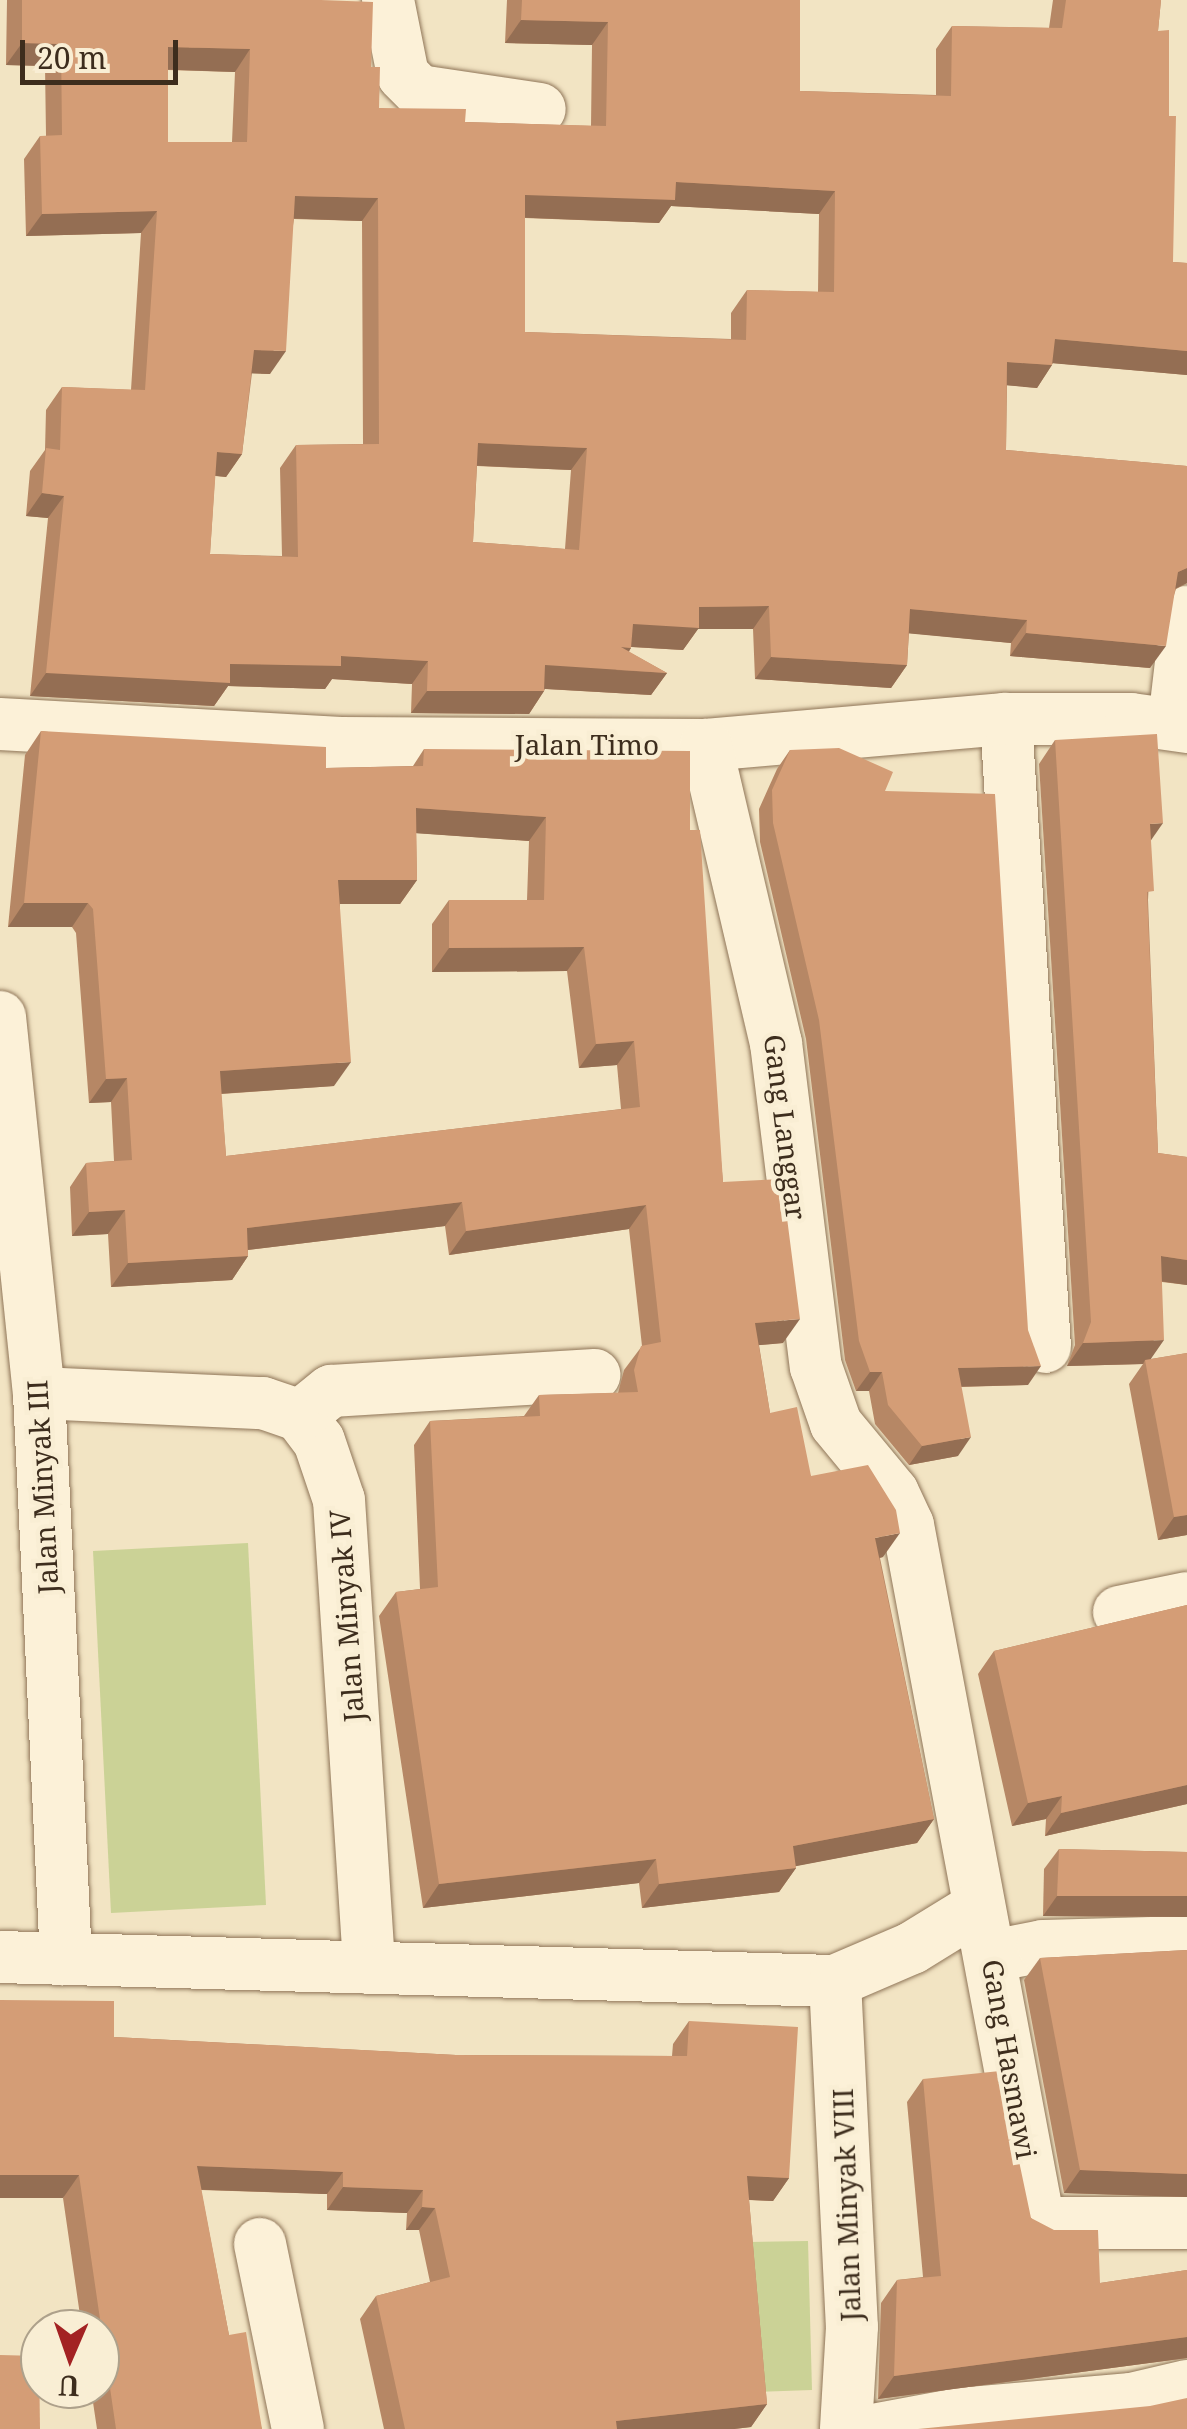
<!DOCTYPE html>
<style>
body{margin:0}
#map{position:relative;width:1187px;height:2429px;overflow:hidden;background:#f2e4c3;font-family:"Noto Serif",serif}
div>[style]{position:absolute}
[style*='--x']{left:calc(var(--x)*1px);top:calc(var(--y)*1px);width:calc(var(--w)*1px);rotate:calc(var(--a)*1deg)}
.green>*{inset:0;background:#cbd296}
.roads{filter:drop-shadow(0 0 2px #8f7558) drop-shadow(0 0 2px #8f7558)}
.minor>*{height:52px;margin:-26px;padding:0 26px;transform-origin:26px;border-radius:26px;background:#fcf1d8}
.wall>*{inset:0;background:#b68765}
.shaded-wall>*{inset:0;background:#946e53}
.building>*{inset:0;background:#d49d76}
span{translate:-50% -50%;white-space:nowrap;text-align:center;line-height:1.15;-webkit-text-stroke:9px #f9eed4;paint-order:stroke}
.street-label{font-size:28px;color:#3d2d1d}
.north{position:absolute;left:20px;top:2309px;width:100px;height:100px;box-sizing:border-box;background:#f9eed4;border:2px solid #aea18b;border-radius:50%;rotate:182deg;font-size:28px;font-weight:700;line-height:40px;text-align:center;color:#3d2d1d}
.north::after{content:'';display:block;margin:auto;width:35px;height:45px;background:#a32223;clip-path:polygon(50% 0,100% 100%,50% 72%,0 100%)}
.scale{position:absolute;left:20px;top:40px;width:158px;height:45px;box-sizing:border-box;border:5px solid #3d2d1d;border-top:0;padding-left:12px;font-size:30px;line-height:35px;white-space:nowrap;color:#3d2d1d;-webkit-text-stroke:8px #f9eed4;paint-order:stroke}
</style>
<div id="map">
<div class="green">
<i style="clip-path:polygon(248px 1543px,266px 1905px,111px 1913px,93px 1551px)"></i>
<i style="clip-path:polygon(808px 2241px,812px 2390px,752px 2392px,748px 2242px)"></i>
</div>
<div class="roads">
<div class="minor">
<i style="--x:388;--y:0;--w:76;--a:78.7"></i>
<i style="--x:403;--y:75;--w:23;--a:45"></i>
<i style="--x:419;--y:91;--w:122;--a:8.5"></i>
<i style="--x:1006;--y:719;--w:629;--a:86.45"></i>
<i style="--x:1174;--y:722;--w:111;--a:-83.3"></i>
<i style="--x:0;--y:724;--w:341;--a:3.2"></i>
<i style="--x:340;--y:743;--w:366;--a:0.3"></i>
<i style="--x:706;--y:745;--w:301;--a:-5"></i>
<i style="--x:1006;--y:719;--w:125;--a:0"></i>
<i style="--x:1131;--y:719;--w:57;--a:8.1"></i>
<i style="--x:706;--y:745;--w:306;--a:76.8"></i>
<i style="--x:776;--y:1043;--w:326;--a:83"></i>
<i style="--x:816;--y:1367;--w:60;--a:70.7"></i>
<i style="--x:836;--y:1424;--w:89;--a:50.4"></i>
<i style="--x:893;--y:1493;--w:35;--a:65"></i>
<i style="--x:908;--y:1525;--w:710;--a:79.37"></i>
<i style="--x:1039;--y:2223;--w:148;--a:0"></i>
<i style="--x:0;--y:1017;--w:378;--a:84.1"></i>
<i style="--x:39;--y:1393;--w:567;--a:87.27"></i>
<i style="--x:39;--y:1393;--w:224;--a:2.6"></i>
<i style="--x:263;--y:1403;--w:39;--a:19"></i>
<i style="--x:300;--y:1416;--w:31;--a:53"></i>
<i style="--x:319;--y:1441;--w:62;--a:71.3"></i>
<i style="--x:339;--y:1500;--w:469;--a:86.3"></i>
<i style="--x:300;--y:1416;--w:40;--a:-39"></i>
<i style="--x:331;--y:1391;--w:264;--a:-3.5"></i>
<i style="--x:1119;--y:1612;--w:69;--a:-11.6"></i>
<i style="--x:992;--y:1956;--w:52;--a:-11.1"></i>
<i style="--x:1043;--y:1946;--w:144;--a:-1.6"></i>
<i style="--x:0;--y:1957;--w:835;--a:1.65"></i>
<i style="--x:835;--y:1981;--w:84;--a:-23.2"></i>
<i style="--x:912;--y:1948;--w:76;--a:-31.6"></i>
<i style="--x:835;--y:1981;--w:346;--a:87.2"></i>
<i style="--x:852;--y:2327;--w:102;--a:93.4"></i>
<i style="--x:260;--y:2244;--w:189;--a:78.4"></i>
<i style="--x:878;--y:2429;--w:82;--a:-10.5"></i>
<i style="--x:959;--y:2414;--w:173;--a:-5"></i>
<i style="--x:1131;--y:2399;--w:57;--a:-13.1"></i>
</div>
</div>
<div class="wall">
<i style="clip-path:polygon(evenodd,7px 0,321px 0,371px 67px,379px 108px,465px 122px,591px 126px,592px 45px,505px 43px,507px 0,800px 0,800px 91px,936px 95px,936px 49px,952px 26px,1049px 28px,1053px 0,1161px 0,1158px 31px,1169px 116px,1173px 262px,1187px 263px,1187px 375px,1053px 363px,1037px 388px,1007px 385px,1006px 450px,1187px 466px,1187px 583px,1176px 589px,1150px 668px,1010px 656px,1011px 643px,909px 633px,907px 665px,891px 688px,755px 679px,753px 629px,698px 629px,683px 650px,631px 647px,629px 652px,667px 673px,651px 695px,545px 689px,544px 691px,529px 714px,411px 713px,412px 684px,332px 679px,325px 689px,228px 686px,214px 706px,30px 696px,48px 518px,26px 516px,30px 471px,45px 450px,46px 410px,62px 387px,131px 390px,141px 233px,26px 236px,24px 159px,40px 136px,46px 136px,45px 66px,6px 65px,7px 0,168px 70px,235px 72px,232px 142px,168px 142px,168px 70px,7px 0,671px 206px,819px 214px,818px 292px,747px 290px,731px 313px,731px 339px,525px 332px,525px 218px,659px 223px,671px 206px,7px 0,294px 219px,362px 221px,363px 444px,296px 445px,280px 468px,282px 556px,210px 554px,215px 476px,226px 477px,242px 454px,252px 373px,270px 374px,294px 219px,7px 0,477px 466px,571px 470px,565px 549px,473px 542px,477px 466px)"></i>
<i style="clip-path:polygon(evenodd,41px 731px,326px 768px,413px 766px,424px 749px,690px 830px,723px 1182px,783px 1343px,759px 1345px,770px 1413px,811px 1476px,883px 1557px,880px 1558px,934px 1819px,917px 1843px,795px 1866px,796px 1868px,779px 1892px,642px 1908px,639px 1883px,423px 1908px,379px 1616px,396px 1592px,420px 1589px,414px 1445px,430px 1421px,524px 1416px,539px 1395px,618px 1393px,624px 1370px,642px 1346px,629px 1229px,449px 1255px,445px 1226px,248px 1250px,248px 1256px,232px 1280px,111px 1287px,108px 1234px,72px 1236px,70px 1187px,86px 1163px,114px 1161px,111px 1102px,89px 1103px,76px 933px,72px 927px,8px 927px,25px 755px,41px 731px,416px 833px,529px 841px,527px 900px,449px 900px,432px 924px,432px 972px,567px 971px,579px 1068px,617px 1065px,621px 1109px,226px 1156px,221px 1094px,334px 1086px,340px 904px,400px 904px,417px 880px,416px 833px)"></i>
<i style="clip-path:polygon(1055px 740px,1151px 840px,1148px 900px,1158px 1153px,1187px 1157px,1187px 1285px,1162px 1282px,1151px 1359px,1187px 1353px,1187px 1535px,1158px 1540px,1129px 1384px,1143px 1364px,1067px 1366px,1075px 1345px,1039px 764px)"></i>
<i style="clip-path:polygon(790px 750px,885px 791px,1028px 1385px,961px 1387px,958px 1456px,909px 1465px,875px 1424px,869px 1391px,856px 1391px,845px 1360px,806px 1039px,760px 842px,759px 809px,777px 769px)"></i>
<i style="clip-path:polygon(1187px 1605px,1187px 1804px,1045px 1836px,1046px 1819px,1012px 1826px,978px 1674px,994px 1651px)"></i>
<i style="clip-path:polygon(1059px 1849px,1187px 1852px,1187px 1917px,1043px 1916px,1044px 1869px)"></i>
<i style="clip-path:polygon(1187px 1950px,1187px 2197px,1064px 2193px,1024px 1980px,1040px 1958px)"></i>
<i style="clip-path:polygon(689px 2021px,789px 2178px,773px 2201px,749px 2200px,767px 2404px,751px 2427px,734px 2429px,384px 2429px,360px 2319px,376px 2296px,430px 2282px,419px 2230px,406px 2230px,407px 2213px,327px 2210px,327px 2194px,201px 2190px,229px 2335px,262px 2429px,97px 2429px,91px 2389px,100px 2389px,100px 2329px,82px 2329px,63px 2198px,114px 2037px,456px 2055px,672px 2056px,673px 2044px)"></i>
<i style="clip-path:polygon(923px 2079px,1031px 2218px,1100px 2283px,1187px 2270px,1187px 2358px,878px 2399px,881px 2303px,897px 2280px,923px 2277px,907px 2102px)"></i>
</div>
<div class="shaded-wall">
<i style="clip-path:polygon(521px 20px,608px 22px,592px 45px,505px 43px)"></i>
<i style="clip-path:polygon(22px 43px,61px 44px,45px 66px,6px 65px)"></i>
<i style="clip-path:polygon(168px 47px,250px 49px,235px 72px,152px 69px)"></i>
<i style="clip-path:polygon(676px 182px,835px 191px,819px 214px,671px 206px,659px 223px,509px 217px,525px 195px)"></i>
<i style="clip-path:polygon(295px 196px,378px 198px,362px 221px,279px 218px)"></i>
<i style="clip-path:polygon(157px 211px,141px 233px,26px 236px,42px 214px)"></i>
<i style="clip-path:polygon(1055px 339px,1187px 351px,1187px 375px,1039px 362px)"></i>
<i style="clip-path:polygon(254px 350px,286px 351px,270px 374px,238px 373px)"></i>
<i style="clip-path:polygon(1007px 362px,1052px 365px,1037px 388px,991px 384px)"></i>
<i style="clip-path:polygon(478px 443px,587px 448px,571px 470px,462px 465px)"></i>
<i style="clip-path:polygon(217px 452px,242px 454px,226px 477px,201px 474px)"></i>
<i style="clip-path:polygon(42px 493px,64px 496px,48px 518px,26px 516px)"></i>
<i style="clip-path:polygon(1187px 568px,1187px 583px,1162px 595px,1178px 572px)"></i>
<i style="clip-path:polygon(769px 606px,753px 629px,698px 629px,683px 650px,617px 646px,633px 624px,699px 607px)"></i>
<i style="clip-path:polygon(910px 609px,1027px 620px,1011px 643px,894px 632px)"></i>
<i style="clip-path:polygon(1026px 633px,1166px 646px,1150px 668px,1010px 656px)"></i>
<i style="clip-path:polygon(621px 647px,631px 648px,616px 670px,667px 673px,651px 695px,530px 688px,545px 665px)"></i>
<i style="clip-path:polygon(341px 656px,428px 661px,412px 684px,332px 679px,325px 689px,228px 686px,214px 706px,30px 696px,46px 673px)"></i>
<i style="clip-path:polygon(771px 657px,907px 665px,891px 688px,755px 679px)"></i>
<i style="clip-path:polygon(427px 691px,544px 691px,529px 714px,411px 713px)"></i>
<i style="clip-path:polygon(416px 808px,546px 817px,529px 841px,399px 832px)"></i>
<i style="clip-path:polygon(1163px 823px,1147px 846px,1150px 824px)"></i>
<i style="clip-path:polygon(338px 880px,417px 880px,400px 904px,321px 904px)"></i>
<i style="clip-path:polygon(24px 903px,88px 903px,72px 927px,8px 927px)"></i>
<i style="clip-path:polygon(584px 947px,567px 971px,432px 972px,449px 948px)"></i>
<i style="clip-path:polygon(634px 1041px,617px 1065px,579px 1068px,596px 1044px)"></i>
<i style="clip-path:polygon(351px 1062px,334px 1086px,203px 1095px,220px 1071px)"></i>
<i style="clip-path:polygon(127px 1078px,111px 1102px,89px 1103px,106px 1079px)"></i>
<i style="clip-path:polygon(462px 1202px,445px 1226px,230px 1252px,247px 1228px)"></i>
<i style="clip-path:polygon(646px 1205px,629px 1229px,449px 1255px,466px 1231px)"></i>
<i style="clip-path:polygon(125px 1210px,108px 1234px,72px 1236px,89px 1212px)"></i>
<i style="clip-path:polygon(248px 1256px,232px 1280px,111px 1287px,128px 1263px)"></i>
<i style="clip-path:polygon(1161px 1256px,1187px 1260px,1187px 1285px,1145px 1279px)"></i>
<i style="clip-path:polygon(800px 1319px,783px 1343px,738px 1347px,755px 1323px)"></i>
<i style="clip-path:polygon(1164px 1340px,1148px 1363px,1145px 1360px,1143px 1364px,1067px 1366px,1083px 1343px)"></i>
<i style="clip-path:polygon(1041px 1366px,1028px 1385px,944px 1387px,958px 1368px)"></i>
<i style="clip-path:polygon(870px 1372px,882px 1372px,869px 1391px,856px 1391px)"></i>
<i style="clip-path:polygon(971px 1437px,958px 1456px,909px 1465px,922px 1446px)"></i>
<i style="clip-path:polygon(1187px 1515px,1187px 1535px,1158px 1540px,1174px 1517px)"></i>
<i style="clip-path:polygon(900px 1533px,883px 1557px,859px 1562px,875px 1538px)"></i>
<i style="clip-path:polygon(1187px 1785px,1187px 1804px,1045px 1836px,1061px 1813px)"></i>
<i style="clip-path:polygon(1062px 1796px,1046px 1819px,1012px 1826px,1028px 1803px)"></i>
<i style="clip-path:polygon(934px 1819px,917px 1843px,776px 1870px,793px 1846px)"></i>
<i style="clip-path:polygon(656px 1859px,639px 1883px,423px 1908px,439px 1884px)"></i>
<i style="clip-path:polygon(796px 1868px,779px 1892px,642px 1908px,659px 1884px)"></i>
<i style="clip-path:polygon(1057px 1896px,1187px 1896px,1187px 1917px,1043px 1916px)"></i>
<i style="clip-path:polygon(197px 2166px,343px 2172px,327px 2194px,181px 2189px)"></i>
<i style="clip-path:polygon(1080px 2170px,1187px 2174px,1187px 2197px,1064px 2193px)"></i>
<i style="clip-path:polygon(0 2175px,79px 2175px,63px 2198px,0 2198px)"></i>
<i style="clip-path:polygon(747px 2176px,789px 2178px,773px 2201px,731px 2199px)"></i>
<i style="clip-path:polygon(343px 2187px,423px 2190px,407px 2213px,327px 2210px)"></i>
<i style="clip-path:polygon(422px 2207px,435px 2208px,419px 2230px,406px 2230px)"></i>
<i style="clip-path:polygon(1187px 2337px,1187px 2358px,878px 2399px,894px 2376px)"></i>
<i style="clip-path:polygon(767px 2404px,751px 2427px,734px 2429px,610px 2429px,616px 2421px)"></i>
</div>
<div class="building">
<i style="clip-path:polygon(evenodd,22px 0,321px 0,373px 2px,371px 67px,380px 67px,379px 108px,466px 109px,465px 122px,606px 126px,608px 22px,521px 20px,522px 0,800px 0,800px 91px,951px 96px,952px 26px,1062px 28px,1066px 0,1161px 0,1158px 31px,1169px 30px,1169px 116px,1176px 116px,1173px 262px,1187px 263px,1187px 351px,1055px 339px,1052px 365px,1007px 362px,1006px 450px,1187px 466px,1187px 568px,1178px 572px,1166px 646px,1026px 633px,1027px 620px,910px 609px,907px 665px,771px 657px,769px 606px,699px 607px,699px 628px,633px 624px,631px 648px,621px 647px,667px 673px,545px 665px,544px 691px,427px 691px,428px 661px,341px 656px,341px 666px,230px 664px,230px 683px,46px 673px,64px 496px,42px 493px,46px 448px,60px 450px,62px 387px,145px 390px,157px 211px,42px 214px,40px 136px,62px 135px,61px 44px,22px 43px,22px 0,168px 47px,250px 49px,247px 142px,168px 142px,168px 47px,22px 0,676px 182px,835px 191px,834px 292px,747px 290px,746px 340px,525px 332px,525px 195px,675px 200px,676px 182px,22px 0,295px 196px,378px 198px,379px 444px,296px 445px,298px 557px,210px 554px,217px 452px,242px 454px,254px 350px,286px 351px,295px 196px,22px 0,478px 443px,587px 448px,579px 550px,473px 542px,478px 443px)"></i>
<i style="clip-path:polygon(evenodd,41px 731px,326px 747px,326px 768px,423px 766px,424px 749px,690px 751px,690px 830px,700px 830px,723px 1182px,782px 1179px,800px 1319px,755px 1323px,770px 1413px,797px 1407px,811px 1476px,868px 1465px,896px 1510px,900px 1533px,875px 1538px,934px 1819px,793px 1846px,796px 1868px,659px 1884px,656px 1859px,439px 1884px,396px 1592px,438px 1587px,430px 1421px,540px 1416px,539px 1395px,638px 1392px,634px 1370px,641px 1346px,661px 1342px,646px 1205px,466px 1231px,462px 1202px,247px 1228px,248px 1256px,128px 1263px,125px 1210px,89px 1212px,86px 1163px,132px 1160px,127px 1078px,106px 1079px,93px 909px,88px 903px,24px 903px,41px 731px,416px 808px,546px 817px,544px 900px,449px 900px,449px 948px,584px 947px,596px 1044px,634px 1041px,640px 1107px,226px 1156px,220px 1071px,351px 1062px,338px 880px,417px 880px,416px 808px)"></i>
<i style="clip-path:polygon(1157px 734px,1163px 823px,1150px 824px,1154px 891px,1147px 892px,1158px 1153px,1187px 1157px,1187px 1260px,1161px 1256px,1164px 1340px,1083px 1343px,1091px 1322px,1055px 740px)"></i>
<i style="clip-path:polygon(839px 748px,893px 772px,885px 791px,995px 794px,1028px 1330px,1041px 1366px,958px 1368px,971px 1437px,922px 1446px,888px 1405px,882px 1372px,870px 1372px,859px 1341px,819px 1020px,773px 823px,772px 790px,790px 750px)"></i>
<i style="clip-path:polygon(1187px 1353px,1187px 1515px,1174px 1517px,1145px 1360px)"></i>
<i style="clip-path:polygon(1187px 1605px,1187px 1785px,1061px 1813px,1062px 1796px,1028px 1803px,994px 1651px)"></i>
<i style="clip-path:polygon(1059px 1849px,1187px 1852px,1187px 1896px,1057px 1896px)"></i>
<i style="clip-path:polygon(1187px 1950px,1187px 2174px,1080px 2170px,1040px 1958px)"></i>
<i style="clip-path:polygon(0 2000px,114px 2001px,114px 2037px,456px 2055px,687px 2056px,689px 2021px,798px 2027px,789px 2178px,747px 2176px,767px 2404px,616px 2421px,617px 2429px,405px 2429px,376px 2296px,450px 2277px,435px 2208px,422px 2207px,423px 2190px,343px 2187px,343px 2172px,197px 2166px,229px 2335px,246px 2332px,262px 2429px,116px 2429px,79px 2175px,0 2175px)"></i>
<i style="clip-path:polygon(1000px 2071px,1031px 2218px,1054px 2230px,1098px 2230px,1100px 2283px,1187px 2270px,1187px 2337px,894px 2376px,897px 2280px,941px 2276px,923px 2079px)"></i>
<i style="clip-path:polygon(0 2355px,39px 2356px,40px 2429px,0 2429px)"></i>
<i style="clip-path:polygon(1187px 2398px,1187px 2429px,918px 2429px,1150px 2406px)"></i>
</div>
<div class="street-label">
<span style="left:587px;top:744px">Jalan Timo</span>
<span style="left:786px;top:1127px;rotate:83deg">Gang Langgar</span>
<span style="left:42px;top:1487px;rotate:-93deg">Jalan Minyak III</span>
<span style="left:346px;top:1616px;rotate:-94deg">Jalan Minyak IV</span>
<span style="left:1010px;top:2059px;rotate:80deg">Gang Hasmawi</span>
<span style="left:846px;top:2205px;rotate:-92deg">Jalan Minyak VIII</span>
</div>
<div class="north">U</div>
<div class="scale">20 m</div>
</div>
